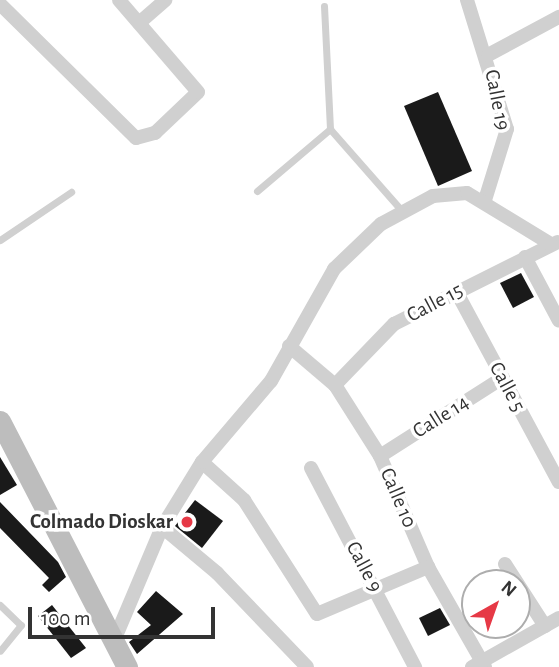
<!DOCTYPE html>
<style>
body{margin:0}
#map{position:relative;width:559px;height:667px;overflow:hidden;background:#fff;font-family:"Alegreya Sans",sans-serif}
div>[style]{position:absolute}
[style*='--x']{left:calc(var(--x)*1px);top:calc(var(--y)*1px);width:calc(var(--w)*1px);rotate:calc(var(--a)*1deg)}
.building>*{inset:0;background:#1a1a1a}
.lane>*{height:7px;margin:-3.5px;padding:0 3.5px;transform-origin:3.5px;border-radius:3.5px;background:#d0d0d0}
.street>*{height:14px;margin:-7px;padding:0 7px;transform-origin:7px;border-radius:7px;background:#d0d0d0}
.secondary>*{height:21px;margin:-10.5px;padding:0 10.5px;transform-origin:10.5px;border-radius:10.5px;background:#bdbdbd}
.dots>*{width:19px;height:19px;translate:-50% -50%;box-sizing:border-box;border:4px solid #fff;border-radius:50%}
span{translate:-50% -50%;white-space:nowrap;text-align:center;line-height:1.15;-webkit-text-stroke:7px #fff;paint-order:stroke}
.street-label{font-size:21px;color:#333}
.poi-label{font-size:21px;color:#333;font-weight:700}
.right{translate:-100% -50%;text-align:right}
.north{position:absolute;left:461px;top:569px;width:70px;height:70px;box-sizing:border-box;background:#fff;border:2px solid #adadad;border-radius:50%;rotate:40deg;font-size:19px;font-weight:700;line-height:28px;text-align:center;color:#333}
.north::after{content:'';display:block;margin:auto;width:24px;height:32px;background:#e63946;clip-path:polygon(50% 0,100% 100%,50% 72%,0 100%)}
.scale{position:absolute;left:28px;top:607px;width:187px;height:32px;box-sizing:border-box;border:4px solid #333;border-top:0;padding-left:9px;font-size:21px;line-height:24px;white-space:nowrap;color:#333;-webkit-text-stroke:5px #fff;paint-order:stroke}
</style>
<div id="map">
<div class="building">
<i style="clip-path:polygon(438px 92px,472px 171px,438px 186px,404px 106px)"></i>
<i style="clip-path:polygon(521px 273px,534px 297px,513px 308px,500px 283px)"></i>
<i style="clip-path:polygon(0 457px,17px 485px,0 495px)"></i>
<i style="clip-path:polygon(195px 500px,223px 521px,202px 548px,175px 526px)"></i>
<i style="clip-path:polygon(0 502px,58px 562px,66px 577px,49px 592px,42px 585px,49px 578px,0 528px)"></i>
<i style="clip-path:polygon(156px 591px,183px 614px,137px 654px,129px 642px,151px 625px,137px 612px)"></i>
<i style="clip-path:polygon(52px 605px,86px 648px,71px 658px,38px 616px)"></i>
<i style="clip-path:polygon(440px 608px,450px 625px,428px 636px,419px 618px)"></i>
</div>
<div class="lane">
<i style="--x:324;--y:6;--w:123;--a:87.2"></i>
<i style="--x:257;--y:191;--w:96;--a:-40.3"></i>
<i style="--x:330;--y:129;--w:109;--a:48.7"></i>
<i style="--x:0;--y:240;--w:86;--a:-34.1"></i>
<i style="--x:0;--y:605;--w:29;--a:44"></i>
<i style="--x:21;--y:625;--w:33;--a:129"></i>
</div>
<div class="street">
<i style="--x:467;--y:0;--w:135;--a:72.8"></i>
<i style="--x:507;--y:129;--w:74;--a:107.2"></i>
<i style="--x:0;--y:4;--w:191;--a:44.6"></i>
<i style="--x:136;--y:138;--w:20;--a:-15"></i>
<i style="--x:155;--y:133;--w:59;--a:-43.6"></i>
<i style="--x:198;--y:92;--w:121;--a:-130.7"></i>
<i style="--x:139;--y:23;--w:35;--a:-41"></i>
<i style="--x:488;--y:55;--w:81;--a:-28.2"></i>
<i style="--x:525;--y:257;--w:72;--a:62"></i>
<i style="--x:456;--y:291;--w:217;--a:61.7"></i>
<i style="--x:289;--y:346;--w:60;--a:40.3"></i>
<i style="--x:335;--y:385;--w:84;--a:57.6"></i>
<i style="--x:380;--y:456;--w:121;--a:66.6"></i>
<i style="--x:428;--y:567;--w:115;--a:60.3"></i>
<i style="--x:335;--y:385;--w:85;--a:-46"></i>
<i style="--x:394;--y:324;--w:183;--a:-26.6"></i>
<i style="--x:380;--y:456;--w:143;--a:-32.5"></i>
<i style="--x:202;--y:462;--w:57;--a:42.1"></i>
<i style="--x:244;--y:500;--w:135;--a:57.4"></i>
<i style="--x:317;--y:614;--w:121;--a:-22.9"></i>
<i style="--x:311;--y:468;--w:225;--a:62.4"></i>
<i style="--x:162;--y:527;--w:72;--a:39.9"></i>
<i style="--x:217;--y:573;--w:130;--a:46.2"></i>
<i style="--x:505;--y:564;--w:74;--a:57.2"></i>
<i style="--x:113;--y:643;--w:126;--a:-67.1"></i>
<i style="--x:162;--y:527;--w:76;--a:-58.4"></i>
<i style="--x:202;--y:462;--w:106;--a:-49.6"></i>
<i style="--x:271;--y:381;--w:129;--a:-60.6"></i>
<i style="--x:334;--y:269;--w:65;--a:-43.8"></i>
<i style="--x:381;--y:224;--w:59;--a:-28.3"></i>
<i style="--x:433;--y:196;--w:34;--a:-5"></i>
<i style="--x:467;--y:193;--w:98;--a:31.3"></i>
<i style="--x:472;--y:667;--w:100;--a:-29.4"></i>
</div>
<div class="secondary">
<i style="--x:0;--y:421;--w:277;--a:62.7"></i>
</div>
<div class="dots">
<i style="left:187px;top:522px;background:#e63946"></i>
</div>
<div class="street-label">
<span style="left:497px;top:100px;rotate:79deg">Calle 19</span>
<span style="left:435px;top:303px;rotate:-28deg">Calle 15</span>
<span style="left:507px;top:387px;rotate:62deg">Calle 5</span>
<span style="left:441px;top:417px;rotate:-32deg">Calle 14</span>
<span style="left:398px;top:498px;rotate:67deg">Calle 10</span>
<span style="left:364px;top:567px;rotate:62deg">Calle 9</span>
</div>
<div class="poi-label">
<span class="right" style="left:173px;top:522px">Colmado Dioskar</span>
</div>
<div class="north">N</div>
<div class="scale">100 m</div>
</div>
